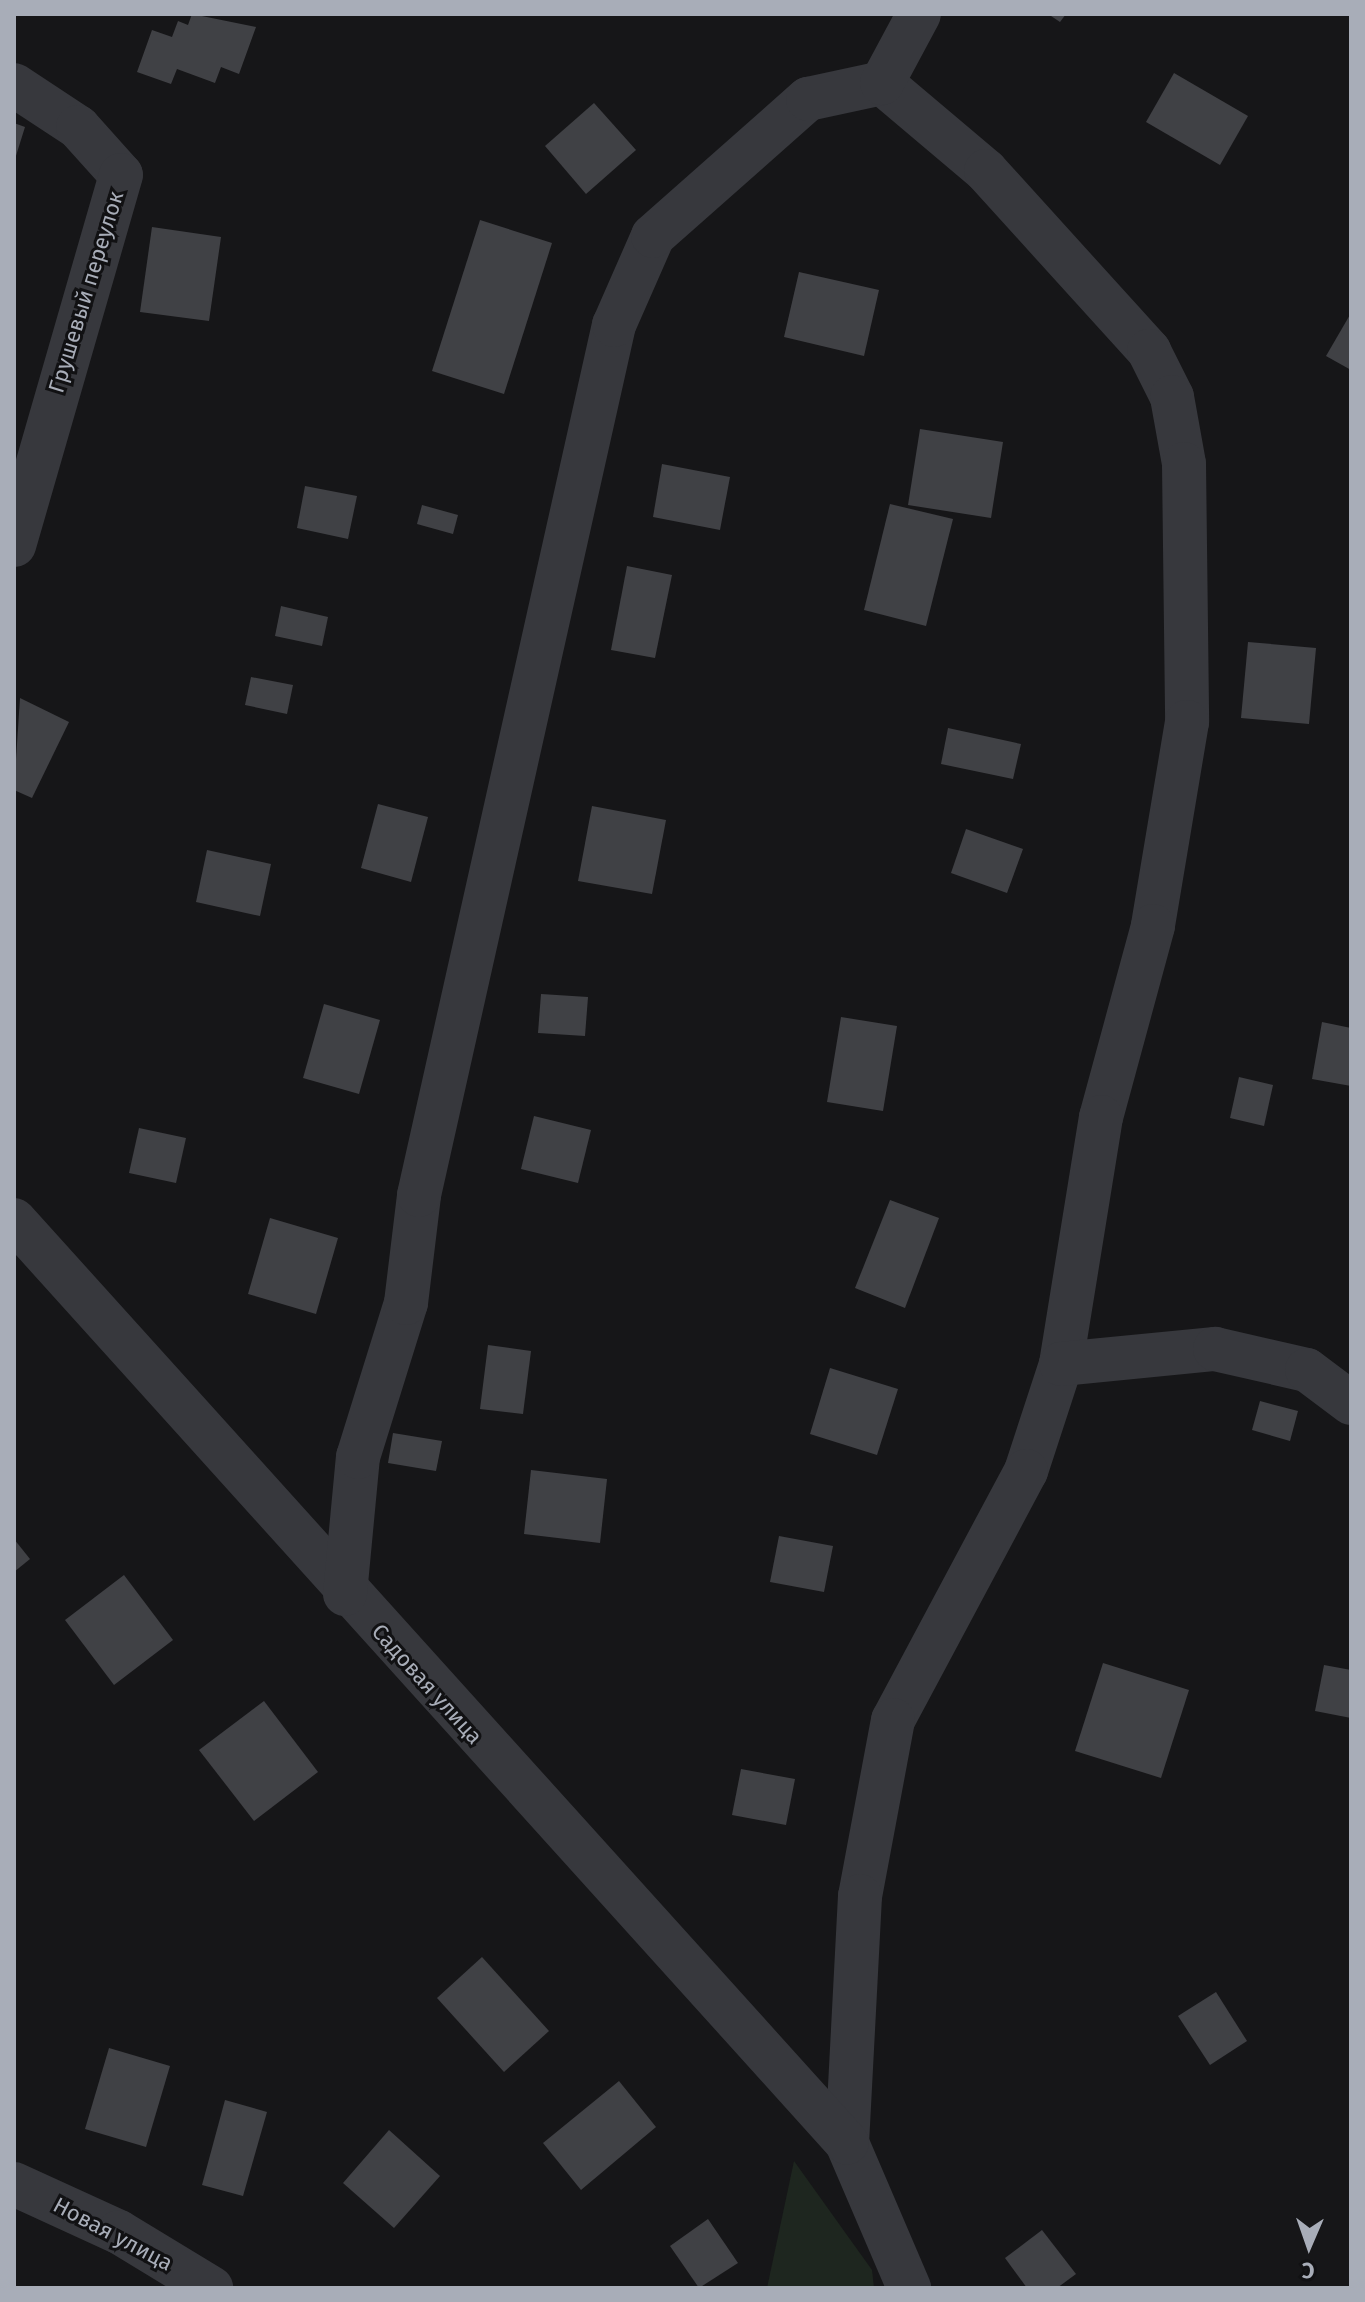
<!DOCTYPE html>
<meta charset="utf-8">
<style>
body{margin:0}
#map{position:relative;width:1365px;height:2302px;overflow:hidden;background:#161618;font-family:"Fira Sans",sans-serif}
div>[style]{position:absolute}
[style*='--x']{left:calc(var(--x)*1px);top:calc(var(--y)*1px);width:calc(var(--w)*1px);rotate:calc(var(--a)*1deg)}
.green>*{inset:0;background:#1e261f}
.building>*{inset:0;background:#404145}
.minor>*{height:44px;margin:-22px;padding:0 22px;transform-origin:22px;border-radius:22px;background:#37383d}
span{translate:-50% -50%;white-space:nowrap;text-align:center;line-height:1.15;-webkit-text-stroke:6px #111113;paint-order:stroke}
.street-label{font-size:22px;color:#a8adb8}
.frame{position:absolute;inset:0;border:16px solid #a8adb8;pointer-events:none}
.north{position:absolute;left:1269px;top:2206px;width:80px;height:80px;-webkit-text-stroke:6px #111113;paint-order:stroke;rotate:182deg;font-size:22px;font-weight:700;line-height:32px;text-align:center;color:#a8adb8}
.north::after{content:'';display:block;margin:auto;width:28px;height:36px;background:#a8adb8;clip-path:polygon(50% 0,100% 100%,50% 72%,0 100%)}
</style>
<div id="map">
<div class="green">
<i style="clip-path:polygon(794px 2161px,872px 2270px,874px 2288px,767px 2288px)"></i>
</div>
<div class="building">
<i style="clip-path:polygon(192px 14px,256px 27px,239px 74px,221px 67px,215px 83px,177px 69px,171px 84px,137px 72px,152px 30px,172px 37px,178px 21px,188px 25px)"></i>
<i style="clip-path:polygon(1048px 14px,1066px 14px,1060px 22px)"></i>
<i style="clip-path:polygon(1174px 73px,1248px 116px,1220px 165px,1146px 122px)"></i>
<i style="clip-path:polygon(594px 103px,636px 150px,586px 194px,545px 146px)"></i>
<i style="clip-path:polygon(14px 123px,25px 127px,15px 159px,14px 159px)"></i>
<i style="clip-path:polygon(480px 220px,552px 243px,504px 394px,432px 371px)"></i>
<i style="clip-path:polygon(152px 227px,221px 237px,209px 321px,140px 312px)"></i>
<i style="clip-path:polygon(799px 272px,879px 290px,864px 356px,784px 337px)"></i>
<i style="clip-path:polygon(1351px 313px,1351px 370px,1326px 356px)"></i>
<i style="clip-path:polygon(920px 429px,1003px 442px,991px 518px,908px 505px)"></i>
<i style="clip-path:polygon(662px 464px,730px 477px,720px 530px,653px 517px)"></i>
<i style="clip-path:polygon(305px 486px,357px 496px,348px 539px,297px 528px)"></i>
<i style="clip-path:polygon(890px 504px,953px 519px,926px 626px,864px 610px)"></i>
<i style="clip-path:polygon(422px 505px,458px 515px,453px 534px,417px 524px)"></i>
<i style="clip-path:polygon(627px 566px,672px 575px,655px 658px,611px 650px)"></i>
<i style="clip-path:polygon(281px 606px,328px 617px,322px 646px,275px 636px)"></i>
<i style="clip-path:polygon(1248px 642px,1316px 648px,1309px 724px,1241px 718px)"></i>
<i style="clip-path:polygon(251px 677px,293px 685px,287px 714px,245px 705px)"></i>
<i style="clip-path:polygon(20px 698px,69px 722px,32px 798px,14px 790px)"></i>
<i style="clip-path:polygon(948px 728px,1021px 744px,1013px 779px,941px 764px)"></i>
<i style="clip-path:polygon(378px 804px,428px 817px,411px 882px,361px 868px)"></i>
<i style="clip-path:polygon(592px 806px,666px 820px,652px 894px,578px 881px)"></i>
<i style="clip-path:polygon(966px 829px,1023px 849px,1007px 893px,951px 873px)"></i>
<i style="clip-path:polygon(207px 850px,271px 864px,260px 916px,196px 902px)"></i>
<i style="clip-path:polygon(541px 994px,588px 997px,585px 1036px,538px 1033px)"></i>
<i style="clip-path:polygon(324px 1004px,380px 1020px,359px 1094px,303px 1078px)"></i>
<i style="clip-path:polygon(841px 1017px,897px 1026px,883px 1111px,827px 1102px)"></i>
<i style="clip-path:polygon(1322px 1022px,1351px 1028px,1351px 1086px,1312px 1079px)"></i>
<i style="clip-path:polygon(1239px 1077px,1273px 1085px,1264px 1126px,1230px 1118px)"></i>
<i style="clip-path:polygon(534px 1116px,591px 1130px,578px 1183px,521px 1169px)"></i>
<i style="clip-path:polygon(139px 1128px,186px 1138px,176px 1183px,129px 1173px)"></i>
<i style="clip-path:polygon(890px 1200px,939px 1218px,905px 1308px,855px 1288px)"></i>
<i style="clip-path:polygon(270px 1218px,338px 1238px,316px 1314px,248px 1294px)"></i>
<i style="clip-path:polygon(488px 1345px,531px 1351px,523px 1414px,480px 1409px)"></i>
<i style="clip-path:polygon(830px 1368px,898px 1389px,877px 1455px,810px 1434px)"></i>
<i style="clip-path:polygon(1260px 1401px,1298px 1411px,1290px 1441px,1252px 1430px)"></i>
<i style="clip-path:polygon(393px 1433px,442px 1441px,436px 1471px,388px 1463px)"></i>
<i style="clip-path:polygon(531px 1470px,607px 1479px,600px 1543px,524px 1534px)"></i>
<i style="clip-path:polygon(779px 1536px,833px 1546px,824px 1592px,770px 1582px)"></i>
<i style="clip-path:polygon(14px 1539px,30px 1559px,14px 1572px)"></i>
<i style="clip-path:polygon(124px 1575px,173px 1640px,114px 1685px,65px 1620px)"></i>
<i style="clip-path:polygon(1103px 1663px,1189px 1690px,1161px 1778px,1075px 1751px)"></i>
<i style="clip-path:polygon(1324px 1665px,1351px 1670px,1351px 1718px,1315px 1711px)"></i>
<i style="clip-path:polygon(264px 1701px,318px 1772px,254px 1821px,199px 1750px)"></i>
<i style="clip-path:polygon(741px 1769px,795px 1779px,786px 1825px,732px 1815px)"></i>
<i style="clip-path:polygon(482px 1957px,549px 2031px,504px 2072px,437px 1998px)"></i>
<i style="clip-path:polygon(1216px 1992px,1247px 2041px,1210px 2065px,1178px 2016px)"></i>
<i style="clip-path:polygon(109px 2048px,170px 2066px,146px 2147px,85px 2129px)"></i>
<i style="clip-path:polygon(619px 2081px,656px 2127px,581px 2190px,543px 2143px)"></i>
<i style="clip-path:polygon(225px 2100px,267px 2112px,243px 2196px,202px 2185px)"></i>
<i style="clip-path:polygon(389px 2130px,440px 2176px,394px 2228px,343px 2183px)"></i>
<i style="clip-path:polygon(708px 2219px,738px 2263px,699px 2288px,670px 2246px)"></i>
<i style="clip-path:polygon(1042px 2230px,1076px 2274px,1057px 2288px,1027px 2288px,1005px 2258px)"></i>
</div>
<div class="minor">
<i style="--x:882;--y:83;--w:136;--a:40.2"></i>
<i style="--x:986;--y:171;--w:243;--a:47.8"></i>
<i style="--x:1149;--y:351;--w:51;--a:63.4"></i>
<i style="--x:1172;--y:397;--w:68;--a:79.8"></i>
<i style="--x:1184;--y:464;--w:258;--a:89.3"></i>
<i style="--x:1187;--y:722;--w:207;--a:99.5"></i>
<i style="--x:1153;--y:926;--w:198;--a:105.2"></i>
<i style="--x:1101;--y:1117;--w:250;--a:99.2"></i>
<i style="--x:1061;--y:1364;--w:113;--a:108.1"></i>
<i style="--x:1026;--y:1471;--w:282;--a:118.1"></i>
<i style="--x:893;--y:1720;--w:179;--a:100.6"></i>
<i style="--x:860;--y:1896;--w:247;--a:93"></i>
<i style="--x:847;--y:2143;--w:158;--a:66.8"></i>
<i style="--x:14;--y:85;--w:77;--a:33.3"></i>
<i style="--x:78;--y:127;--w:64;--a:48.1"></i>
<i style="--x:121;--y:175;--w:385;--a:106.1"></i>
<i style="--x:14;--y:1220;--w:1243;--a:47.93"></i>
<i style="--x:1061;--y:1364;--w:155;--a:-5.6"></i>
<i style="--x:1215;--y:1349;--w:94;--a:12.9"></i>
<i style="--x:1307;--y:1370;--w:55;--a:36.9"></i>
<i style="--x:345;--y:1594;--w:138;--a:-84.6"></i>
<i style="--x:358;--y:1457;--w:161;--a:-72.7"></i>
<i style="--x:406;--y:1303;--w:109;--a:-83.1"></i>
<i style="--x:419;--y:1195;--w:892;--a:-77.37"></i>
<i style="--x:614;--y:325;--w:97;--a:-66.3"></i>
<i style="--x:653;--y:236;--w:207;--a:-41.5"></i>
<i style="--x:808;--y:99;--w:76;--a:-12.2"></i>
<i style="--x:882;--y:83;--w:78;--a:-61.8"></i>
<i style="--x:14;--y:2184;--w:115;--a:24.6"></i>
<i style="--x:119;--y:2232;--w:108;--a:31.3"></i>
</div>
<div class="street-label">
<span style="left:86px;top:292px;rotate:-73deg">Грушевый переулок</span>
<span style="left:427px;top:1684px;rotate:48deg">Садовая улица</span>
<span style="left:113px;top:2234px;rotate:28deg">Новая улица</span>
</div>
<div class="frame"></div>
<div class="north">С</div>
</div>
